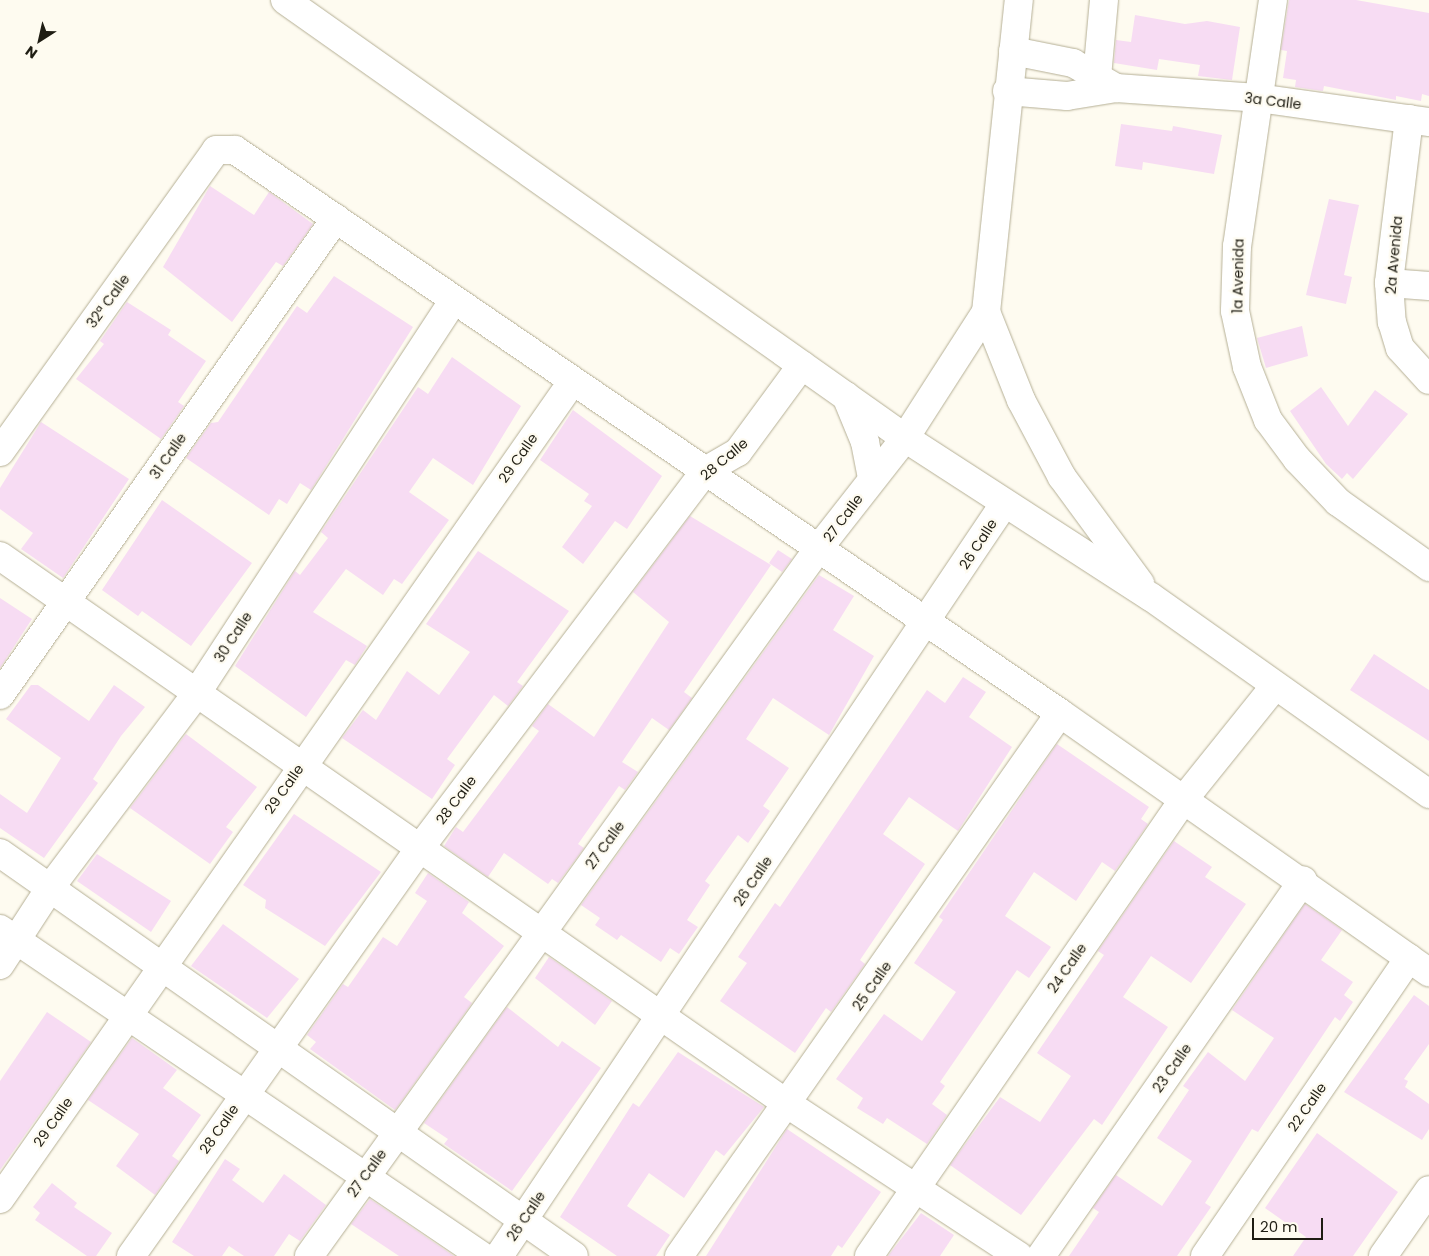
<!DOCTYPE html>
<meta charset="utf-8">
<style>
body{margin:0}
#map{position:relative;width:1429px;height:1256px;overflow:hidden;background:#fefbf0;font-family:Poppins,sans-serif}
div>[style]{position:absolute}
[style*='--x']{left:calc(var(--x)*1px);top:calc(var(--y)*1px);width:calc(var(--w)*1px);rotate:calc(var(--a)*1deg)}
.building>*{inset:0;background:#f7dcf3}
.roads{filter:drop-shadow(0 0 1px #b5af95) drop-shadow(0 0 1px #b5af95)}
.minor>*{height:28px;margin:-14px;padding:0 14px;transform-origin:14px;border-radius:14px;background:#fff}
span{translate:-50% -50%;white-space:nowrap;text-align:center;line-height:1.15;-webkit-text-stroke:4.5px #fefbf0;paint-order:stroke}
.street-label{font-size:14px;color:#1f1d13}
.north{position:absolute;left:15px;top:15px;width:50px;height:50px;-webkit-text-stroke:4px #fefbf0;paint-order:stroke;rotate:215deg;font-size:14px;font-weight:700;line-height:20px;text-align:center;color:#1f1d13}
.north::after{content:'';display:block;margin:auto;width:18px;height:22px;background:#1f1d13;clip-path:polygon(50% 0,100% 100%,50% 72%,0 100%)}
.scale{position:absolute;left:1252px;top:1218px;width:71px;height:22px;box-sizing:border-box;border:2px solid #1f1d13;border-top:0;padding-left:6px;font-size:15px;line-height:18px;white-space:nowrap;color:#1f1d13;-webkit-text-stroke:4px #fefbf0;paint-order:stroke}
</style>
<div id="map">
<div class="building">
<i style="clip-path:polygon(1289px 0,1356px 0,1429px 13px,1429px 96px,1422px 94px,1421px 101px,1396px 96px,1396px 100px,1324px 86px,1323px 91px,1295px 87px,1296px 80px,1283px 78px,1287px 51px,1281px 50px)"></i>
<i style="clip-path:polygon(1135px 15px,1185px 24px,1207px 21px,1240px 27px,1232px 80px,1198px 76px,1200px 65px,1159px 59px,1157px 70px,1114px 63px,1116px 40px,1131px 42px)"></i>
<i style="clip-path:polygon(1121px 124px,1172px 131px,1173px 126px,1222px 135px,1214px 174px,1143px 162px,1142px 170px,1115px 166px)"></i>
<i style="clip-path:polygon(210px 186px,254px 215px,269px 192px,313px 224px,283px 266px,276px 262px,232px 322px,163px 267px)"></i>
<i style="clip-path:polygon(1329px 199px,1359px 205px,1344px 275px,1352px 277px,1346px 304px,1306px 295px)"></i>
<i style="clip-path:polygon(334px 276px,413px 327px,311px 490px,300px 483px,287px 504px,279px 499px,269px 515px,186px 458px,211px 423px,218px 422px,297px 306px,307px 313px)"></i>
<i style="clip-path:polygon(127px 302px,171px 330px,168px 335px,206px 361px,178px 402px,184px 406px,161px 439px,76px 379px,104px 344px,100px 341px)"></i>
<i style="clip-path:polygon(1302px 326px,1308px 356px,1266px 368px,1257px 338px)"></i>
<i style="clip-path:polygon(452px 357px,521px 406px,473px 485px,433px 458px,409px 492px,449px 520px,402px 584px,394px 579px,383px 595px,346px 569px,313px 612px,367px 646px,355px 665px,346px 660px,306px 717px,235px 666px,295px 571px,300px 575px,328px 538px,321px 532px,418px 387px,428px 394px)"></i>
<i style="clip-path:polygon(1321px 387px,1348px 426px,1375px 390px,1408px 414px,1353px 479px,1347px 473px,1342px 479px,1326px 464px,1290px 411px)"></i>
<i style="clip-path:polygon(573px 410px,662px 476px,627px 529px,615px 521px,583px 564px,562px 547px,592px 506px,584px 501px,589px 494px,540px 460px)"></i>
<i style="clip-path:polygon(41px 422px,129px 479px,63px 578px,21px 549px,33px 533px,0 509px,0 488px)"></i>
<i style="clip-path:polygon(162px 500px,252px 563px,191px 646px,142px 611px,138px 616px,102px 590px)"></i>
<i style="clip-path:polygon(690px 516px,771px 565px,684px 692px,692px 698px,669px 730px,652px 718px,622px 762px,638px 772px,625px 790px,619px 786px,578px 844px,584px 848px,558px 883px,552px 879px,548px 884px,504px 853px,488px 877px,444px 846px,456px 827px,463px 832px,539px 731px,532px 726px,548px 704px,594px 737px,669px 622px,633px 592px)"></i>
<i style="clip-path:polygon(778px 550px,792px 559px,782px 572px,769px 563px)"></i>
<i style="clip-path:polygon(478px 551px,569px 611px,517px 682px,523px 686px,508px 706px,494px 695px,447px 759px,455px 765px,432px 799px,342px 738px,363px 710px,376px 720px,407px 671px,439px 695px,470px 652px,426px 624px)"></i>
<i style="clip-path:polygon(819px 575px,854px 596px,833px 630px,874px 656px,829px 735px,773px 698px,746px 739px,789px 768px,763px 806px,770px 811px,748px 843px,738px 835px,705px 881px,710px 885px,687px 920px,698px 927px,679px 954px,670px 948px,661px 962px,621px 935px,617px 940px,595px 925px,600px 918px,581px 905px)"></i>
<i style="clip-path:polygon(0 598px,32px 619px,0 668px)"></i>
<i style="clip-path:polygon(1374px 654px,1429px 690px,1429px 741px,1350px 690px)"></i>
<i style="clip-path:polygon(963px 677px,986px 692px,969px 717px,1012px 747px,958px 831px,909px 797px,883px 834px,925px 864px,860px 960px,865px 964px,831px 1012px,826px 1008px,795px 1053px,720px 1001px,747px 963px,738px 957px,775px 903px,780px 907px,927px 690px,945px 703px)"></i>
<i style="clip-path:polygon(31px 685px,38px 685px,89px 721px,114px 685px,145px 707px,121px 736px,93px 779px,98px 783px,44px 858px,0 828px,0 794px,27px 813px,61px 758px,6px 719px)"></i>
<i style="clip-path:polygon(186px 734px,257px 787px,226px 827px,233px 832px,210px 864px,130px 808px)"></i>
<i style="clip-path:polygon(1057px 744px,1149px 807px,1141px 819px,1148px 824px,1115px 871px,1102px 862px,1076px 901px,1034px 872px,1005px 916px,1051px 947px,1029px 978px,1017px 970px,940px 1082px,945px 1086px,932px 1104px,947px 1115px,927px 1144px,887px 1118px,883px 1124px,857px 1108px,863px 1098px,836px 1079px,884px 1014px,922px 1041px,956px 992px,914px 963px,943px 920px,939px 917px)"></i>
<i style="clip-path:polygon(294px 814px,381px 872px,325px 946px,265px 908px,266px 900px,243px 885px)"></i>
<i style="clip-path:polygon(1174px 841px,1212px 867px,1205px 877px,1246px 904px,1191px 983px,1151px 956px,1123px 997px,1168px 1027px,1102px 1125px,1094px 1119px,1021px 1215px,950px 1165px,1000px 1097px,1040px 1122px,1071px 1076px,1037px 1053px,1104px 955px,1098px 951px)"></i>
<i style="clip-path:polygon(97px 854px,171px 901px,151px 932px,77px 881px)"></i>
<i style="clip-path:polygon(428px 873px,469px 902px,462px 913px,504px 946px,464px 997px,472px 1003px,395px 1110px,310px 1049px,316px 1042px,307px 1035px,343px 984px,348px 987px,383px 937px,397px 946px,427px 901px,415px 893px)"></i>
<i style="clip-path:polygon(1305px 904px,1342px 930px,1321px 960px,1353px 982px,1344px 995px,1353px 1002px,1340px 1021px,1335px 1017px,1258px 1132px,1252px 1129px,1205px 1203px,1211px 1207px,1177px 1256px,1069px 1256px,1099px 1212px,1093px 1208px,1116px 1175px,1162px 1206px,1192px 1161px,1157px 1138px,1189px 1090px,1183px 1086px,1208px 1052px,1245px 1081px,1274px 1038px,1232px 1010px)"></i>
<i style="clip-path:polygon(223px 924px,299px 979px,267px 1018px,191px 966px)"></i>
<i style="clip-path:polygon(549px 957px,612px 1001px,595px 1025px,535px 978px)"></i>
<i style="clip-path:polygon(1414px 995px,1429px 1006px,1429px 1044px,1404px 1079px,1408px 1081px,1405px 1087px,1429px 1104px,1429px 1129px,1422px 1140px,1344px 1092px)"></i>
<i style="clip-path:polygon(507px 1007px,558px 1047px,562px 1041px,601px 1068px,512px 1191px,444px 1144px,448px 1139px,424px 1123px)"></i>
<i style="clip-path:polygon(47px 1012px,91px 1042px,0 1170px,0 1081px)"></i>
<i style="clip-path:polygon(132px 1038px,177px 1070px,163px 1088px,201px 1115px,172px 1156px,179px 1161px,155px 1195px,116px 1166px,139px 1134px,88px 1100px)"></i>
<i style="clip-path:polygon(678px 1052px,764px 1107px,724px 1156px,716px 1150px,684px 1198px,649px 1173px,627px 1206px,670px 1235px,656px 1256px,617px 1256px,560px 1217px,633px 1103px,639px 1107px)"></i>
<i style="clip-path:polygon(787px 1129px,881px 1192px,842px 1248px,838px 1245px,831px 1256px,706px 1256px)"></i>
<i style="clip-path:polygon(1317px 1133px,1398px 1192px,1353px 1256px,1293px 1256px,1306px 1237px,1265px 1208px)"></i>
<i style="clip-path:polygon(225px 1159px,240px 1169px,232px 1180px,263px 1203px,284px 1174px,326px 1205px,300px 1241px,289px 1234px,274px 1256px,244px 1256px,229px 1246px,222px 1256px,194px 1256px,172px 1242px)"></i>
<i style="clip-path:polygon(52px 1183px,77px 1203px,74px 1207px,112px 1233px,96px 1256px,87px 1256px,35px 1220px,40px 1213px,33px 1207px)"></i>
<i style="clip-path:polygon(370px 1199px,454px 1256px,399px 1256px,351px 1224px)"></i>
<i style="clip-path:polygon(921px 1213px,954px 1235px,940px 1256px,888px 1256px)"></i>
</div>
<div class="roads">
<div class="minor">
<i style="--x:285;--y:0;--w:759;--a:35.24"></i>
<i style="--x:905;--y:438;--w:293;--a:32.9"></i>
<i style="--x:1151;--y:597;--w:341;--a:35.3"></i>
<i style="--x:1273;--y:0;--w:249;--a:98.3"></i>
<i style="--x:1237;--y:246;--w:65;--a:91.8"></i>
<i style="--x:1235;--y:311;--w:57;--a:77.9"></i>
<i style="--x:1247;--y:367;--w:57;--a:68.4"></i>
<i style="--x:1268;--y:420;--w:49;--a:53.4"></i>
<i style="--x:1297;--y:459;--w:59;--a:46.4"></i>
<i style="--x:1338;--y:502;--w:112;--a:35.5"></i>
<i style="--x:1013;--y:51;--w:61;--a:11.3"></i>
<i style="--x:1073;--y:63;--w:50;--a:30.2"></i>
<i style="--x:1097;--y:77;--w:77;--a:-84.8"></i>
<i style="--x:1007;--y:91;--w:60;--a:4.8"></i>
<i style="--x:1067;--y:96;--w:50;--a:-9.3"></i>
<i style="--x:1116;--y:88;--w:142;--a:4"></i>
<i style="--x:1258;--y:98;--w:173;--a:8"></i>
<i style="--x:1409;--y:119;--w:165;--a:97"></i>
<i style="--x:1389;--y:283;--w:39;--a:86"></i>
<i style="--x:1392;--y:322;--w:27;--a:73"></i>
<i style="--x:1400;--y:348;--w:43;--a:47.8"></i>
<i style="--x:1389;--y:283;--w:40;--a:4.3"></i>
<i style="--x:986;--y:312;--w:95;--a:68.3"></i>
<i style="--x:1021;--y:400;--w:87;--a:62"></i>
<i style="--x:1062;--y:477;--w:132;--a:53.7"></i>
<i style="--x:846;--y:396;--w:50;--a:67.6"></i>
<i style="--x:865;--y:442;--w:37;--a:79"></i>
<i style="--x:0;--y:452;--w:371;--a:-54.4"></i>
<i style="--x:216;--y:150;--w:19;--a:0"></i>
<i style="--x:235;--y:150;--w:999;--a:34.31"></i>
<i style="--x:1060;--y:713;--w:451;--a:35.1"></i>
<i style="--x:0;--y:556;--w:961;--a:34.83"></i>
<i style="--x:789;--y:1105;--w:275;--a:33.3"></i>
<i style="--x:0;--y:695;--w:583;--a:-54.84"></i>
<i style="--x:0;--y:853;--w:701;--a:35.07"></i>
<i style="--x:0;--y:929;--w:582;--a:34.15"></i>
<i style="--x:0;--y:965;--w:92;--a:-57"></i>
<i style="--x:50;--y:888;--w:243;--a:-53"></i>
<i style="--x:196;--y:694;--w:471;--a:-56.8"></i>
<i style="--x:0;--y:1199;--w:997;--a:-55"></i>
<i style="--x:131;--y:1256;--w:500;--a:-54.7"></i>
<i style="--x:420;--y:848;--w:473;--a:-52.9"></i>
<i style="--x:705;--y:471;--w:38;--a:-30"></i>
<i style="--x:738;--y:452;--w:108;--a:-53.7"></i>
<i style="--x:309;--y:1256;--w:871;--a:-54.25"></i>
<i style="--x:818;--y:549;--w:141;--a:-51.9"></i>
<i style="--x:905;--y:438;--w:150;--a:-57.3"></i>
<i style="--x:986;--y:312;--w:314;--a:-84"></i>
<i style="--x:499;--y:1256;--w:906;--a:-56.12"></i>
<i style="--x:679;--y:1256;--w:663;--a:-54.94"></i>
<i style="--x:869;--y:1256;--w:555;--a:-55.42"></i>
<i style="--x:1184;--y:799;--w:144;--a:-51.2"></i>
<i style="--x:1041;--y:1256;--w:458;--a:-55.1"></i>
<i style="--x:1205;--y:1256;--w:361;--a:-55.6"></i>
<i style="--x:1383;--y:1256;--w:80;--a:-55.1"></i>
</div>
</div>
<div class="street-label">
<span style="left:1273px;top:101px;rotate:7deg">3a Calle</span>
<span style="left:1394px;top:255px;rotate:-85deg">2a Avenida</span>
<span style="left:1238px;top:276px;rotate:-89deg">1a Avenida</span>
<span style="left:108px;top:301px;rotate:-54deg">32ª Calle</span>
<span style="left:168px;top:456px;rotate:-55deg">31 Calle</span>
<span style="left:518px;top:458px;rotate:-55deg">29 Calle</span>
<span style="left:724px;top:459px;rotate:-40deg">28 Calle</span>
<span style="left:843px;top:518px;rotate:-53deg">27 Calle</span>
<span style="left:978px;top:544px;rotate:-57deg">26 Calle</span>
<span style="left:233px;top:637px;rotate:-57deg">30 Calle</span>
<span style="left:284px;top:789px;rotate:-55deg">29 Calle</span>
<span style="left:456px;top:800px;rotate:-53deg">28 Calle</span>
<span style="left:605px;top:845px;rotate:-54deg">27 Calle</span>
<span style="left:753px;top:881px;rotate:-56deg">26 Calle</span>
<span style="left:1067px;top:968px;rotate:-55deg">24 Calle</span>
<span style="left:872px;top:986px;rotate:-55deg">25 Calle</span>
<span style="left:1172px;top:1068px;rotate:-55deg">23 Calle</span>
<span style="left:1307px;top:1107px;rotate:-55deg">22 Calle</span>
<span style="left:53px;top:1122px;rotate:-55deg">29 Calle</span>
<span style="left:219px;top:1129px;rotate:-55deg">28 Calle</span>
<span style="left:367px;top:1173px;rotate:-54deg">27 Calle</span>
<span style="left:526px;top:1216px;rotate:-56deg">26 Calle</span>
</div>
<div class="north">N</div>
<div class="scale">20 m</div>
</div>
